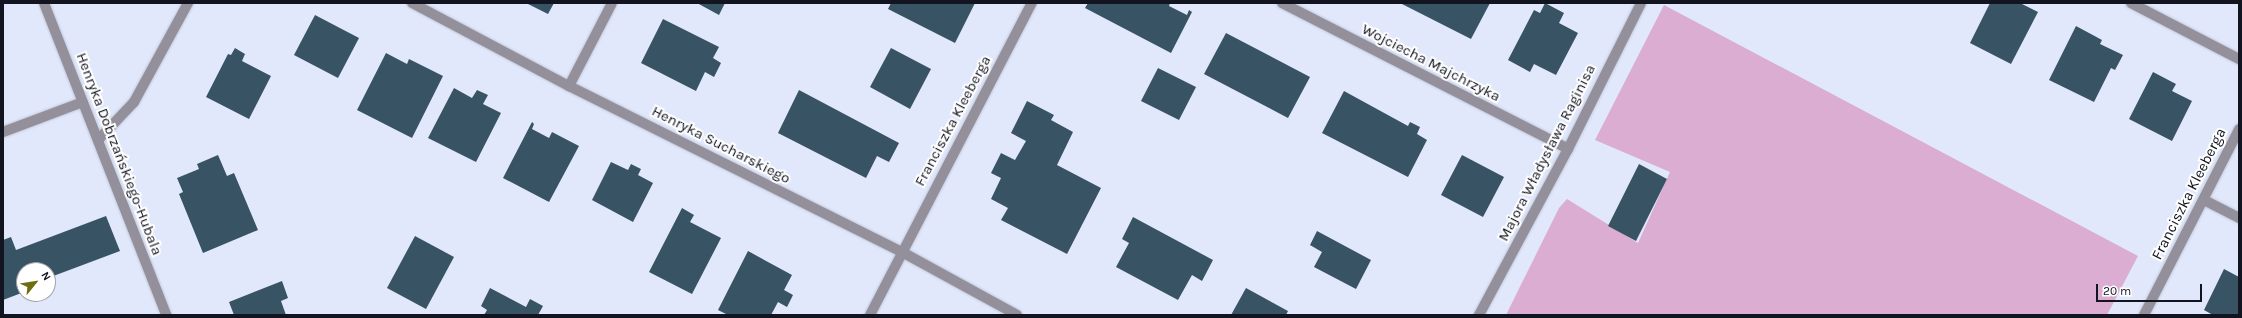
<!DOCTYPE html>
<meta charset="utf-8">
<style>
body{margin:0}
#map{position:relative;width:2242px;height:318px;overflow:hidden;background:#e1e8fb;font-family:Karla,sans-serif}
div>[style]{position:absolute}
[style*='--x']{left:calc(var(--x)*1px);top:calc(var(--y)*1px);width:calc(var(--w)*1px);rotate:calc(var(--a)*1deg)}
.green>*{inset:0;background:#dbadd3}
.building>*{inset:0;background:#385364}
.roads{filter:drop-shadow(0 0 1px #c0c6d8) drop-shadow(0 0 1px #c0c6d8)}
.minor>*{height:10px;margin:-5px;padding:0 5px;transform-origin:5px;border-radius:5px;background:#938f9b}
span{translate:-50% -50%;white-space:nowrap;text-align:center;line-height:1.15;-webkit-text-stroke:4px #fff;paint-order:stroke}
.street-label{font-size:15px;color:#121520}
.frame{position:absolute;inset:0;border:4px solid #121520;pointer-events:none}
.north{position:absolute;left:16px;top:262px;width:40px;height:40px;box-sizing:border-box;background:#fff;border:1px solid #a0a1a6;border-radius:50%;rotate:60deg;font-size:11px;font-weight:700;line-height:16px;text-align:center;color:#121520}
.north::after{content:'';display:block;margin:auto;width:14px;height:18px;background:#6c6e11;clip-path:polygon(50% 0,100% 100%,50% 72%,0 100%)}
.scale{position:absolute;left:2096px;top:284px;width:106px;height:18px;box-sizing:border-box;border:2px solid #121520;border-top:0;padding-left:5px;font-size:12px;line-height:14px;white-space:nowrap;color:#121520;-webkit-text-stroke:3px #fff;paint-order:stroke}
</style>
<div id="map">
<div class="green">
<i style="clip-path:polygon(1664px 5px,2138px 256px,2107px 315px,1506px 315px,1559px 208px,1567px 199px,1638px 243px,1670px 172px,1595px 140px)"></i>
</div>
<div class="building">
<i style="clip-path:polygon(526px 3px,554px 3px,548px 14px)"></i>
<i style="clip-path:polygon(697px 3px,725px 3px,719px 15px)"></i>
<i style="clip-path:polygon(891px 3px,975px 3px,955px 43px,888px 9px)"></i>
<i style="clip-path:polygon(1088px 3px,1170px 3px,1169px 6px,1187px 15px,1189px 10px,1192px 12px,1171px 53px,1085px 8px)"></i>
<i style="clip-path:polygon(1400px 3px,1490px 3px,1471px 39px)"></i>
<i style="clip-path:polygon(1545px 3px,1564px 13px,1559px 23px,1578px 33px,1556px 75px,1534px 64px,1530px 72px,1508px 60px,1534px 10px,1540px 13px)"></i>
<i style="clip-path:polygon(1990px 3px,2020px 3px,2038px 12px,2011px 64px,1970px 43px)"></i>
<i style="clip-path:polygon(315px 15px,359px 38px,338px 78px,294px 55px)"></i>
<i style="clip-path:polygon(663px 19px,719px 47px,713px 58px,721px 63px,714px 77px,705px 72px,696px 91px,641px 63px)"></i>
<i style="clip-path:polygon(2076px 26px,2102px 40px,2100px 44px,2123px 55px,2115px 70px,2111px 68px,2094px 102px,2049px 80px)"></i>
<i style="clip-path:polygon(1226px 33px,1310px 77px,1288px 118px,1204px 74px)"></i>
<i style="clip-path:polygon(235px 48px,245px 54px,242px 61px,271px 76px,249px 119px,206px 97px,228px 54px,231px 55px)"></i>
<i style="clip-path:polygon(891px 48px,931px 69px,910px 109px,870px 87px)"></i>
<i style="clip-path:polygon(386px 53px,407px 64px,409px 59px,443px 76px,412px 138px,357px 110px)"></i>
<i style="clip-path:polygon(1158px 68px,1196px 87px,1179px 120px,1141px 101px)"></i>
<i style="clip-path:polygon(2153px 72px,2176px 84px,2172px 91px,2192px 101px,2172px 141px,2129px 119px)"></i>
<i style="clip-path:polygon(454px 88px,472px 98px,477px 90px,488px 95px,483px 104px,501px 113px,476px 162px,428px 138px)"></i>
<i style="clip-path:polygon(799px 90px,899px 143px,889px 162px,877px 156px,866px 178px,778px 133px)"></i>
<i style="clip-path:polygon(1344px 91px,1408px 126px,1410px 122px,1420px 127px,1417px 134px,1427px 140px,1408px 177px,1322px 133px)"></i>
<i style="clip-path:polygon(1027px 101px,1054px 115px,1051px 120px,1073px 132px,1057px 165px,1101px 188px,1067px 254px,1001px 220px,1008px 208px,991px 199px,1001px 178px,991px 173px,1001px 153px,1015px 160px,1026px 141px,1011px 133px)"></i>
<i style="clip-path:polygon(532px 122px,534px 124px,532px 129px,549px 138px,552px 132px,579px 146px,549px 202px,503px 178px)"></i>
<i style="clip-path:polygon(218px 155px,227px 176px,234px 173px,258px 230px,203px 253px,179px 194px,183px 192px,177px 178px,199px 169px,197px 164px)"></i>
<i style="clip-path:polygon(1462px 155px,1504px 177px,1483px 217px,1441px 195px)"></i>
<i style="clip-path:polygon(611px 162px,628px 170px,631px 164px,641px 169px,638px 175px,653px 183px,633px 222px,592px 200px)"></i>
<i style="clip-path:polygon(1639px 164px,1667px 179px,1636px 241px,1608px 226px)"></i>
<i style="clip-path:polygon(682px 208px,694px 215px,690px 222px,721px 238px,692px 294px,649px 272px)"></i>
<i style="clip-path:polygon(106px 216px,120px 251px,48px 278px,48px 270px,24px 270px,24px 292px,3px 300px,3px 240px,11px 237px,16px 250px)"></i>
<i style="clip-path:polygon(1133px 217px,1213px 260px,1202px 281px,1192px 275px,1178px 300px,1116px 267px,1129px 243px,1122px 239px)"></i>
<i style="clip-path:polygon(1317px 231px,1371px 260px,1356px 289px,1314px 267px,1322px 252px,1310px 245px)"></i>
<i style="clip-path:polygon(415px 236px,454px 257px,426px 309px,387px 288px)"></i>
<i style="clip-path:polygon(748px 251px,792px 275px,784px 290px,793px 295px,787px 307px,778px 302px,771px 315px,728px 315px,718px 310px)"></i>
<i style="clip-path:polygon(2224px 269px,2239px 277px,2239px 315px,2213px 315px,2204px 310px)"></i>
<i style="clip-path:polygon(282px 281px,288px 298px,281px 301px,286px 315px,234px 315px,229px 302px)"></i>
<i style="clip-path:polygon(490px 288px,526px 307px,530px 299px,543px 306px,538px 315px,484px 315px,487px 310px,481px 306px)"></i>
<i style="clip-path:polygon(1246px 288px,1288px 311px,1286px 315px,1231px 315px)"></i>
</div>
<div class="roads">
<div class="minor">
<i style="--x:44;--y:3;--w:335;--a:68.6"></i>
<i style="--x:412;--y:3;--w:178;--a:27.9"></i>
<i style="--x:569;--y:86;--w:372;--a:26.5"></i>
<i style="--x:902;--y:252;--w:131;--a:28.7"></i>
<i style="--x:1282;--y:3;--w:321;--a:27"></i>
<i style="--x:2131;--y:3;--w:122;--a:27.4"></i>
<i style="--x:569;--y:86;--w:93;--a:-62.6"></i>
<i style="--x:3;--y:132;--w:85;--a:-20.6"></i>
<i style="--x:98;--y:140;--w:52;--a:-46.5"></i>
<i style="--x:134;--y:102;--w:113;--a:-61.4"></i>
<i style="--x:2204;--y:200;--w:39;--a:27"></i>
<i style="--x:870;--y:315;--w:352;--a:-62.6"></i>
<i style="--x:1479;--y:315;--w:188;--a:-61.8"></i>
<i style="--x:1568;--y:149;--w:163;--a:-63.4"></i>
<i style="--x:2144;--y:315;--w:209;--a:-62.9"></i>
</div>
</div>
<div class="street-label">
<span style="left:1431px;top:63px;rotate:27deg">Wojciecha Majchrzyka</span>
<span style="left:953px;top:121px;rotate:-62deg">Franciszka Kleeberga</span>
<span style="left:721px;top:145px;rotate:27deg">Henryka Sucharskiego</span>
<span style="left:1547px;top:153px;rotate:-63deg">Majora Władysława Raginisa</span>
<span style="left:119px;top:154px;rotate:69deg">Henryka Dobrzańskiego-Hubala</span>
<span style="left:2189px;top:194px;rotate:-63deg">Franciszka Kleeberga</span>
</div>
<div class="frame"></div>
<div class="north">N</div>
<div class="scale">20 m</div>
</div>
